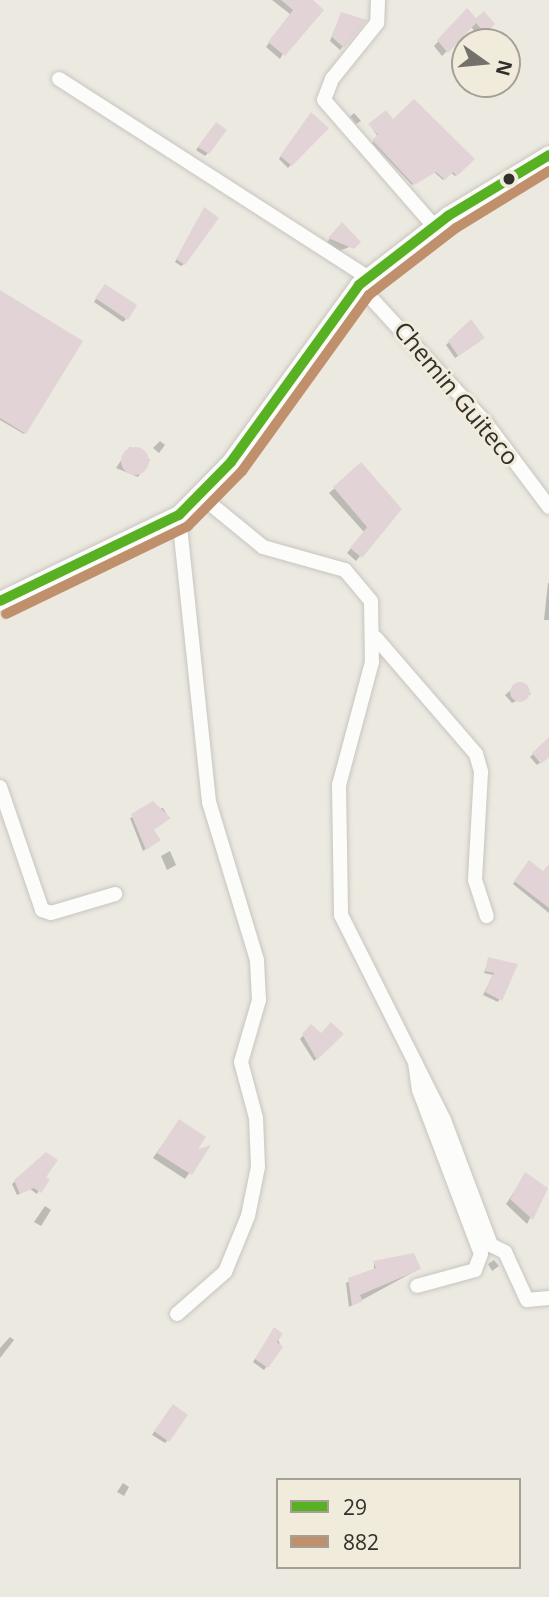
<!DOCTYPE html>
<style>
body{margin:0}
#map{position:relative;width:549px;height:1597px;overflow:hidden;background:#ece9e1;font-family:"Open Sans",sans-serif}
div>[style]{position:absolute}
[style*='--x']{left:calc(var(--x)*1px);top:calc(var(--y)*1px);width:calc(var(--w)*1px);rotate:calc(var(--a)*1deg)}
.shadow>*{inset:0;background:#0003}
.building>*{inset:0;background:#e2d4d6}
.round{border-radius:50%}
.roads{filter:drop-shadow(0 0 2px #c7c5bf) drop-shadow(0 0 2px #c7c5bf)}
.minor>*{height:14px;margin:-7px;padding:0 7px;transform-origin:7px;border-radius:7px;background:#fcfcfa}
.major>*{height:19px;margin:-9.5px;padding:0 9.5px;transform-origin:9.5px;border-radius:9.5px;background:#fcfcfa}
.bus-1>*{height:10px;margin:-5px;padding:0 5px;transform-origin:5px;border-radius:5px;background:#57b122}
.bus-2>*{height:10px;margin:-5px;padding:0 5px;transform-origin:5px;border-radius:5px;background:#bf906b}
.dots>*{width:19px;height:19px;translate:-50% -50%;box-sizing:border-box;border:4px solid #f1ebdc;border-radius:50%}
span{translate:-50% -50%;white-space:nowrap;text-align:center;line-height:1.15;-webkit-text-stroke:6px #f1ebdc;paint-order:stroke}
.street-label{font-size:24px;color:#32302a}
.legend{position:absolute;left:276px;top:1478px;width:245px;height:91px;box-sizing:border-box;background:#f1ebdc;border:2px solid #a5a095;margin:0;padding:9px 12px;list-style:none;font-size:21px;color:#32302a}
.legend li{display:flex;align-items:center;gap:14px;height:35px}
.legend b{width:35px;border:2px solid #a5a095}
.north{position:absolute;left:451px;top:28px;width:70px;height:70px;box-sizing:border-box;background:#f1ebdc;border:2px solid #a5a095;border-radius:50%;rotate:105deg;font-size:19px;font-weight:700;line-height:28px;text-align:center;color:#32302a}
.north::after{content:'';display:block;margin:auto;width:24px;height:32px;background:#73716a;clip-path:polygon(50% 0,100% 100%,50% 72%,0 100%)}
</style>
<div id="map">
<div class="shadow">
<i style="clip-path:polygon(272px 0,311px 0,280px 59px,266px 47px,290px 14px)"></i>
<i style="clip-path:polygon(467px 10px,476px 21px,493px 24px,479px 36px,471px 27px,442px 56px,434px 46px)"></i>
<i style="clip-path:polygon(341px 14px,364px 21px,340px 50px,330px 41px)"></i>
<i style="clip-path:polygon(354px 113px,361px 121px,356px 124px,350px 117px)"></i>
<i style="clip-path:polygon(312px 114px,326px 128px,288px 168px,279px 159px)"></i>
<i style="clip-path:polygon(393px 122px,472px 159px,455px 176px,450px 172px,443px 180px,434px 172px,412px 185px,372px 143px,378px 137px,370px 125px)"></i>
<i style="clip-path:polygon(213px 127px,208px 153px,205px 156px,196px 150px)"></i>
<i style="clip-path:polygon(204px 209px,184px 264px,181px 266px,175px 262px)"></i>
<i style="clip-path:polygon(342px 225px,357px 244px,339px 251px,327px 242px)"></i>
<i style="clip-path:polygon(102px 289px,126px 319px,123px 322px,94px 302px)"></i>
<i style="clip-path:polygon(0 293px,81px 342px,24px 434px,0 420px)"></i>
<i style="clip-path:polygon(471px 321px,480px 341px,455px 358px,446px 345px)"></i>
<i style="clip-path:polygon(160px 441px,165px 445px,159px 453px,153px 448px)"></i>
<i style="clip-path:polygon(130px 447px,150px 460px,138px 477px,116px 468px)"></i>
<i style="clip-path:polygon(361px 465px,399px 509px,356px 561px,347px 553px,364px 532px,329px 493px)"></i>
<i style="clip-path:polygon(548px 583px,549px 583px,549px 620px,544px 620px)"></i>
<i style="clip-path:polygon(520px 682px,531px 694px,512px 703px,505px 695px)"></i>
<i style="clip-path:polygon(549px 739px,549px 755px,537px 765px,530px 757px)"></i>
<i style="clip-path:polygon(163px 808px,169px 818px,152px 830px,156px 842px,143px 851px,130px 818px)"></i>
<i style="clip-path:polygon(170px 851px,176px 865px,167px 870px,161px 856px)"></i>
<i style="clip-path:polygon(527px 865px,549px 876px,549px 913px,513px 884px)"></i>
<i style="clip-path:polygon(489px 959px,515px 965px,498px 1002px,483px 995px,493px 975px,484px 973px)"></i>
<i style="clip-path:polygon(311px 1027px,321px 1036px,342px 1034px,314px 1061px,300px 1039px)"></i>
<i style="clip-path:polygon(179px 1121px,194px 1152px,207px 1148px,185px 1179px,153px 1158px)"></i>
<i style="clip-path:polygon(38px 1160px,55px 1160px,37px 1194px,30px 1189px,17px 1195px,12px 1184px)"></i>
<i style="clip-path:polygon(525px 1175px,546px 1188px,527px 1224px,506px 1204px)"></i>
<i style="clip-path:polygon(45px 1206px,51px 1210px,41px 1226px,34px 1222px)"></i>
<i style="clip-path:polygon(494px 1260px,499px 1266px,492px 1271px,488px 1264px)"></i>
<i style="clip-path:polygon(374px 1262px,419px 1269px,349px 1307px,346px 1283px,374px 1270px)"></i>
<i style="clip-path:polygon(274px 1329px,281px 1347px,264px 1370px,253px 1362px)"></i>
<i style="clip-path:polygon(10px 1337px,14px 1340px,0 1358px,0 1348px)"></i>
<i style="clip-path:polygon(170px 1409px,167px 1441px,165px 1443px,152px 1435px)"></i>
<i style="clip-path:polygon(123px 1483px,129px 1487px,124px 1496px,117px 1492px)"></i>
</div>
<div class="building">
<i style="clip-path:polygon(281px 0,313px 0,324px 10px,285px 56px,268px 42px,293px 10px)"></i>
<i style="clip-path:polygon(467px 8px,476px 18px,484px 11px,495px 24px,485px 33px,476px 23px,448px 53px,437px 40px)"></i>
<i style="clip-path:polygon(341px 12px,367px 20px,344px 48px,332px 37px)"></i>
<i style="clip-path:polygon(414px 99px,475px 159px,457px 176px,453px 172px,445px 180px,436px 172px,414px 185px,372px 140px,378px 135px,368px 124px,386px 110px,393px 119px)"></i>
<i style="clip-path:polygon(311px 112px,329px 128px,292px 166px,280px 156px)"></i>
<i style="clip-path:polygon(216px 122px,227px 130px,209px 154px,198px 147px)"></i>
<i style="clip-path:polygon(204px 207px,219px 218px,185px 265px,176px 259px)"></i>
<i style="clip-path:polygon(342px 222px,361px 242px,354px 249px,328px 238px)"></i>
<i style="clip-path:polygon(105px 284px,137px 305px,128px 320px,95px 298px)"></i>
<i style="clip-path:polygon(0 290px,83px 341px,26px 434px,0 418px)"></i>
<i style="clip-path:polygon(471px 319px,485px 338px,458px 356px,448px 341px)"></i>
<i class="round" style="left:121px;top:447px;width:28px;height:28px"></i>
<i style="clip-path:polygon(361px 462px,402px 509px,362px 558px,350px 548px,367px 527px,333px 487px)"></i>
<i class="round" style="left:510px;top:682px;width:20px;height:20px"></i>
<i style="clip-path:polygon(549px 737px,549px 757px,541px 764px,532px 753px)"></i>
<i style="clip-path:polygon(153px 801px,171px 818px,154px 830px,161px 840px,146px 850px,131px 814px)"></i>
<i style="clip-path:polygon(529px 860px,543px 871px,549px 864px,549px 908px,514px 881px)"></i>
<i style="clip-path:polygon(488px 957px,518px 964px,502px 1001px,485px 992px,494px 973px,485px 971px)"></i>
<i style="clip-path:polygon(331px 1022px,344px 1034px,317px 1060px,302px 1034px,311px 1024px,321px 1033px)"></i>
<i style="clip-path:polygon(179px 1119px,206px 1137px,198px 1149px,211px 1145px,192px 1175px,157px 1153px)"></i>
<i style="clip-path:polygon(46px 1152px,58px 1160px,46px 1177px,50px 1180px,41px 1193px,34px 1188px,20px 1194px,14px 1180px)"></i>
<i style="clip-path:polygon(525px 1172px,548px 1188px,533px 1220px,510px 1199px)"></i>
<i style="clip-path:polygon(414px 1253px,421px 1269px,360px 1295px,363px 1301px,352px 1306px,348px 1278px,376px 1268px,373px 1261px)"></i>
<i style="clip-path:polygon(274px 1327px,283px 1334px,277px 1342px,283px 1347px,268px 1368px,255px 1359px)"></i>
<i style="clip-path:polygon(173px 1404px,188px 1415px,169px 1442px,154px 1431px)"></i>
</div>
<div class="roads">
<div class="minor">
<i style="--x:378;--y:0;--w:23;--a:92"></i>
<i style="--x:377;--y:23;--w:72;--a:128.8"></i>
<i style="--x:332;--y:79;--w:22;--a:111"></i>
<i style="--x:324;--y:100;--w:167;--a:48.9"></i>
<i style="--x:59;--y:79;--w:367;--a:32.7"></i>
<i style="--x:359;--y:285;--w:188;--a:47.4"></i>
<i style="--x:486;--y:423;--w:105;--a:53.1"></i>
<i style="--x:202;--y:497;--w:79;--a:39.3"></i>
<i style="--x:263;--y:547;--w:85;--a:15.7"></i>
<i style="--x:345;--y:570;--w:40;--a:50"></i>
<i style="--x:371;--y:601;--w:61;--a:89.1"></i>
<i style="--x:372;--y:662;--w:127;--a:105"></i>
<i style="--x:339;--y:785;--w:130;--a:89.1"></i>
<i style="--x:341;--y:915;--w:229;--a:63.3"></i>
<i style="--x:444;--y:1120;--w:134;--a:69.4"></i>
<i style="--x:491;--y:1245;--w:16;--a:27"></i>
<i style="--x:505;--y:1252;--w:53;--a:65.4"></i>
<i style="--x:527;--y:1300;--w:22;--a:-5"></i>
<i style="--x:376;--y:638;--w:153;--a:49.2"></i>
<i style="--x:476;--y:754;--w:19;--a:74"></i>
<i style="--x:481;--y:772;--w:108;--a:93.2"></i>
<i style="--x:475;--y:880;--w:38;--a:72"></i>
<i style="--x:0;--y:787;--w:130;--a:71.1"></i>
<i style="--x:42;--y:910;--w:9;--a:18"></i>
<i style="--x:51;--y:913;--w:67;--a:-16.5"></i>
<i style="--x:415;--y:1062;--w:28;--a:82"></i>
<i style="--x:419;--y:1090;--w:175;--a:69.3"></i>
<i style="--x:481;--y:1254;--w:17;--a:111"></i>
<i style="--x:475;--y:1270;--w:60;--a:164.6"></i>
<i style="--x:177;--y:1314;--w:64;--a:-41.2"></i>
<i style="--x:225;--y:1272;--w:61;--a:-67.7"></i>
<i style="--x:248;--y:1216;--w:50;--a:-78.5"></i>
<i style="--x:258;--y:1167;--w:49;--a:-92.3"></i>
<i style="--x:256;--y:1118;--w:58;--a:-105"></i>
<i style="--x:241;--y:1062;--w:65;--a:-73.8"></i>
<i style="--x:259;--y:1000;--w:40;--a:-92.9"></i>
<i style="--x:257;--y:960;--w:165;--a:-106.9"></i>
<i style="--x:209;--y:802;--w:289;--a:-96"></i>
</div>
<div class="major">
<i style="--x:0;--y:601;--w:199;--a:-25.7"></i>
<i style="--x:179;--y:515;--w:74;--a:-45.5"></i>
<i style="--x:231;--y:462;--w:218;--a:-54.1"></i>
<i style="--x:359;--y:285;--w:113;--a:-37.8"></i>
<i style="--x:448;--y:216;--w:118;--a:-31.1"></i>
</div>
</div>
<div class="bus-1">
<i style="--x:0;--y:601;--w:199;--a:-25.7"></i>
<i style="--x:179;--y:515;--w:74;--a:-45.5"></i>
<i style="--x:231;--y:462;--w:218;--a:-54.1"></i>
<i style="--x:359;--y:285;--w:113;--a:-37.8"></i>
<i style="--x:448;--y:216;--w:118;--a:-31.1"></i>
</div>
<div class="bus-2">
<i style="--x:6;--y:614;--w:202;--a:-25.8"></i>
<i style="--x:188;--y:526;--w:77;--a:-45.5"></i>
<i style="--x:242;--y:471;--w:217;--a:-54.2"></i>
<i style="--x:369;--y:295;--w:110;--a:-37.6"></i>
<i style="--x:456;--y:228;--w:109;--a:-31.5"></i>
</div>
<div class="dots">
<i style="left:509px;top:179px;background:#32302a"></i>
</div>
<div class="street-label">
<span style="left:457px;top:393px;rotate:50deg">Chemin Guiteco</span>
</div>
<ul class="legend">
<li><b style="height:9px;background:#57b122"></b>29</li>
<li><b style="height:9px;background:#bf906b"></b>882</li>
</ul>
<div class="north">N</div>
</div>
